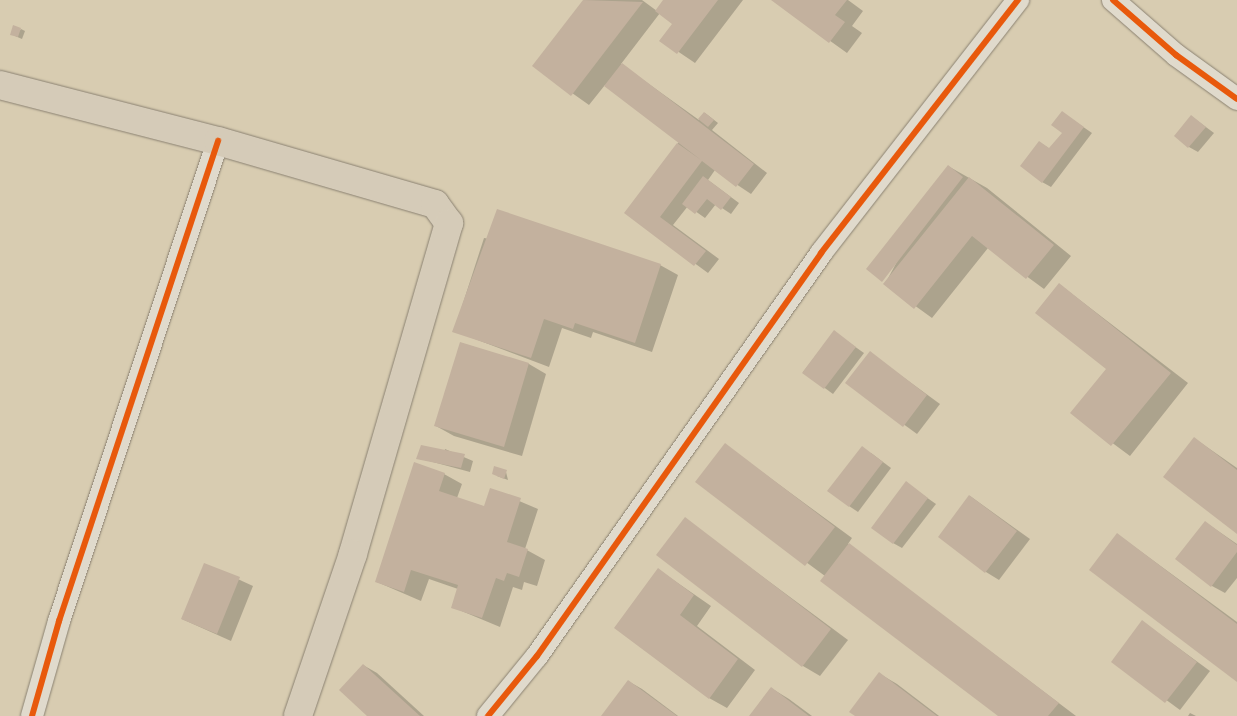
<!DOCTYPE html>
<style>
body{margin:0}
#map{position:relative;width:1237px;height:716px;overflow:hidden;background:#d8ccb1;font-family:"Sorts Mill Goudy",serif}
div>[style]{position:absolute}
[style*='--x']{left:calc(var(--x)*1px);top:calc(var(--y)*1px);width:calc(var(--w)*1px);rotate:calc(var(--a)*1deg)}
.shadow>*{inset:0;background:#0003}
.building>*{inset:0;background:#c3b19e}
.roads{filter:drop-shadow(0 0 1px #8a8171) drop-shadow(0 0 1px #8a8171)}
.minor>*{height:22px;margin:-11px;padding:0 11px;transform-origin:11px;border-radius:11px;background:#e0dacc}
.major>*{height:28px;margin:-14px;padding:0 14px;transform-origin:14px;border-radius:14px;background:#d5cbb8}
.cycleway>*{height:6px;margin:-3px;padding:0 3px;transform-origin:3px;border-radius:3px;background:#e8590c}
span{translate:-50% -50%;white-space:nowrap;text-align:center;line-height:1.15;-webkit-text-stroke:4px #f1e2c1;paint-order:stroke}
</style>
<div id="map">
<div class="shadow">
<i style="clip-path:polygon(584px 0,642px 0,657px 11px,665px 0,743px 0,695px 63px,661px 40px,674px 23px,660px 13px,621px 64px,699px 120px,705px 113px,709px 116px,718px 123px,712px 130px,767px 173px,751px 194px,715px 170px,708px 180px,739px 203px,731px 214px,716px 204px,705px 218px,688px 206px,673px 225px,719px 259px,708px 273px,626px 213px,679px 142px,605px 85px,589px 105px,534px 66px)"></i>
<i style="clip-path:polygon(773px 0,848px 0,863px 11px,852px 26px,862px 33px,847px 53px)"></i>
<i style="clip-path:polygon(21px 29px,25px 31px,22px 39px,15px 36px)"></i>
<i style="clip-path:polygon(1063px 113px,1092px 133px,1051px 187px,1042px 182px,1039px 142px,1050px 149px,1063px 133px)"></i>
<i style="clip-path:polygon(1191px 116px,1214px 133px,1198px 152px,1189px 147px)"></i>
<i style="clip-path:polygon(948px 166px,987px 188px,1071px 256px,1044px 289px,988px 248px,932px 318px,885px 284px)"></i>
<i style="clip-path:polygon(484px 238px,660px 265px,678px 275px,652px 352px,593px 332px,591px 338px,562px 328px,549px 367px,454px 331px)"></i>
<i style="clip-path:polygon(1059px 284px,1188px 383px,1130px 456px,1072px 413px,1107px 369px)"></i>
<i style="clip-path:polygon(834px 332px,864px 353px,833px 394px,803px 372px)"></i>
<i style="clip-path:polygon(461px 343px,529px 364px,546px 374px,522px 456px,454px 436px,436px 426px)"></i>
<i style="clip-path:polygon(870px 353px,940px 404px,917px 434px,847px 383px)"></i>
<i style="clip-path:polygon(1194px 438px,1237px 468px,1237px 533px)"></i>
<i style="clip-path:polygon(725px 445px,852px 538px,848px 544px,1076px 716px,1000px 716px,825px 576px,697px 482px)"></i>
<i style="clip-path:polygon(445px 449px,473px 461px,470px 472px,418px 458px,444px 454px)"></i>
<i style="clip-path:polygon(871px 453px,891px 468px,858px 512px,849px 506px)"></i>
<i style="clip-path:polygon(506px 472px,508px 480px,497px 476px)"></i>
<i style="clip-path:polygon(444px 474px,462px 484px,457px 498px,485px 507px,491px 489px,538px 509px,525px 549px,545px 560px,537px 586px,524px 582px,522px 590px,513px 587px,500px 627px,452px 607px,458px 589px,429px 579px,421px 601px,377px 582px)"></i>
<i style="clip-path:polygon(906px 483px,936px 504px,902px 548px,893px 543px)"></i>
<i style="clip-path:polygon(970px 496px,1030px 539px,999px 580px,986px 572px)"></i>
<i style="clip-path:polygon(685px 519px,848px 640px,820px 676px,803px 666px)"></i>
<i style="clip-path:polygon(1205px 522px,1237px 544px,1237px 578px,1225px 593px,1212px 586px)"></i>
<i style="clip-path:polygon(1117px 534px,1237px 622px,1237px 681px)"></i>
<i style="clip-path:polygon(205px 564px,253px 586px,231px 641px,182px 619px)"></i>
<i style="clip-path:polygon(659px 570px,711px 606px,697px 626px,755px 670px,727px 708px,709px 698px)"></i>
<i style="clip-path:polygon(1143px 622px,1210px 671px,1180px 710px,1113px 661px)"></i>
<i style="clip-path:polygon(363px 665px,377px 673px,424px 716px,369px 716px)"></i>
<i style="clip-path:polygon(880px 674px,897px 684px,939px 716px,857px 716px)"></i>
<i style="clip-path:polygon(628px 681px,642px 689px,678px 716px,603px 716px)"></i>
<i style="clip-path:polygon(771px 688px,789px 699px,812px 716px,750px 716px)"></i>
<i style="clip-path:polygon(1190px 713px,1196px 716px,1188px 716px)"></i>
</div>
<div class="building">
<i style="clip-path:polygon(583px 0,643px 2px,571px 96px,532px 66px)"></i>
<i style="clip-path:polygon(663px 0,718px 0,677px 54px,659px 41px,672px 24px,655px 11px)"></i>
<i style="clip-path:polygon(771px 0,847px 0,835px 15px,845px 22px,829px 43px)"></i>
<i style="clip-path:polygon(13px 25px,21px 28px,18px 37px,10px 35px)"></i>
<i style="clip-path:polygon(622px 63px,754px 164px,736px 187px,702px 161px,660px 217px,706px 251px,694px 266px,624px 213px,677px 143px,701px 160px,604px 86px)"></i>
<i style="clip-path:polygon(1062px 111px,1084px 127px,1042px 183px,1020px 166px,1039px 141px,1049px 148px,1062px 133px,1051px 125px)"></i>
<i style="clip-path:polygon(704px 112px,714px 120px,708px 127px,698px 119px)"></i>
<i style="clip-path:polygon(1191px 115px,1206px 127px,1188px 148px,1174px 136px)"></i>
<i style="clip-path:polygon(948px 165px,963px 177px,882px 282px,866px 269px)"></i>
<i style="clip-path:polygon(703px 176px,731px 197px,721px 210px,707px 199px,695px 214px,682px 204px)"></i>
<i style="clip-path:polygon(969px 177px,1054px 245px,1026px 279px,972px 236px,914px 309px,883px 284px)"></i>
<i style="clip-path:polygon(497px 209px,661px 264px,635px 343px,575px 323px,573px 329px,544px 319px,531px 358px,452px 332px)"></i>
<i style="clip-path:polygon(1059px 283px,1171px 373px,1111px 446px,1070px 413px,1106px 369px,1035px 313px)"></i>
<i style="clip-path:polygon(834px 330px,856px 347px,824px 389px,802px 373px)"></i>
<i style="clip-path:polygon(460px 342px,529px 363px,504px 447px,434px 426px)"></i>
<i style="clip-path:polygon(870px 351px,927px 395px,903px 427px,845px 383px)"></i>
<i style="clip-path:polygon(1194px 437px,1237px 470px,1237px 534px,1163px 477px)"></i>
<i style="clip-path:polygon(725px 443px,835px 527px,805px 566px,695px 482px)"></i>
<i style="clip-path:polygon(421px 445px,465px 454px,461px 468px,416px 459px)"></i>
<i style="clip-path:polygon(862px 446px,883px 462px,849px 507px,827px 491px)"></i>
<i style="clip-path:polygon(414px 462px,445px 473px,439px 491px,484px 506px,490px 488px,521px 498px,507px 542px,528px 549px,519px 577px,507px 573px,504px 581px,496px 578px,482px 618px,451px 608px,458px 585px,411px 570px,404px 592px,375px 582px)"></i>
<i style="clip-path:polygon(494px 466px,507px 470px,504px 479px,492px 474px)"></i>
<i style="clip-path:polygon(906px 481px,928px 498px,893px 544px,871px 528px)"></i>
<i style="clip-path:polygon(969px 495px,1017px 531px,985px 573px,938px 537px)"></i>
<i style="clip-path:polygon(685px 517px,831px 629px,802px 667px,656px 555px)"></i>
<i style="clip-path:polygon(1205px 521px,1237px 545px,1237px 552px,1211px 587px,1175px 559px)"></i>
<i style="clip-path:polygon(1117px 533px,1237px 624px,1237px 682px,1089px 570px)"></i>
<i style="clip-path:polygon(849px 543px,1059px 703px,1048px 716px,998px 716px,820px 581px)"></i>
<i style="clip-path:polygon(204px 563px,240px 577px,217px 634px,181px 619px)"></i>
<i style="clip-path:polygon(658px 568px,694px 595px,680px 615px,738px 659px,709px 699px,614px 628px)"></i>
<i style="clip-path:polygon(1142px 620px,1197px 662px,1165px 703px,1111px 662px)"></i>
<i style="clip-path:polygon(363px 664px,420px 716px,367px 716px,339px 690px)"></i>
<i style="clip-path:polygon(879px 672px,937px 716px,855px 716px,849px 712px)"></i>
<i style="clip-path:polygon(628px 680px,677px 716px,601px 716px)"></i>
<i style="clip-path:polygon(771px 687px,809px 716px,749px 716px)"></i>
</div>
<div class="roads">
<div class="minor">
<i style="--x:1113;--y:0;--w:84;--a:41.1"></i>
<i style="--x:1176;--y:55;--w:75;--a:35.8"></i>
<i style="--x:32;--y:716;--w:99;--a:-74.1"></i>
<i style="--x:59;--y:621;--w:506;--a:-71.67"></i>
<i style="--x:488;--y:716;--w:77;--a:-50.8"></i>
<i style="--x:537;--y:656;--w:493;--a:-54.8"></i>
<i style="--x:821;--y:253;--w:321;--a:-52.1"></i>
</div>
<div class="major">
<i style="--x:0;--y:85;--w:225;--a:14.4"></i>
<i style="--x:218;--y:141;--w:226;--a:16.2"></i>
<i style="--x:435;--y:204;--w:24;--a:54"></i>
<i style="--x:449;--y:223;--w:345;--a:106.2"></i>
<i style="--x:353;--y:554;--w:171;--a:108.8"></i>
</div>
</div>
<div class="cycleway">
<i style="--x:1113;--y:0;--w:84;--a:41.1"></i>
<i style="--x:1176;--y:55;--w:75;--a:35.8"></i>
<i style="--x:32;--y:716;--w:99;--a:-74.1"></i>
<i style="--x:59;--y:621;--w:506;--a:-71.67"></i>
<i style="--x:488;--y:716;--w:77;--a:-50.8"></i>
<i style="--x:537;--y:656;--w:493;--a:-54.8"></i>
<i style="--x:821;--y:253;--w:321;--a:-52.1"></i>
</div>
</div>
